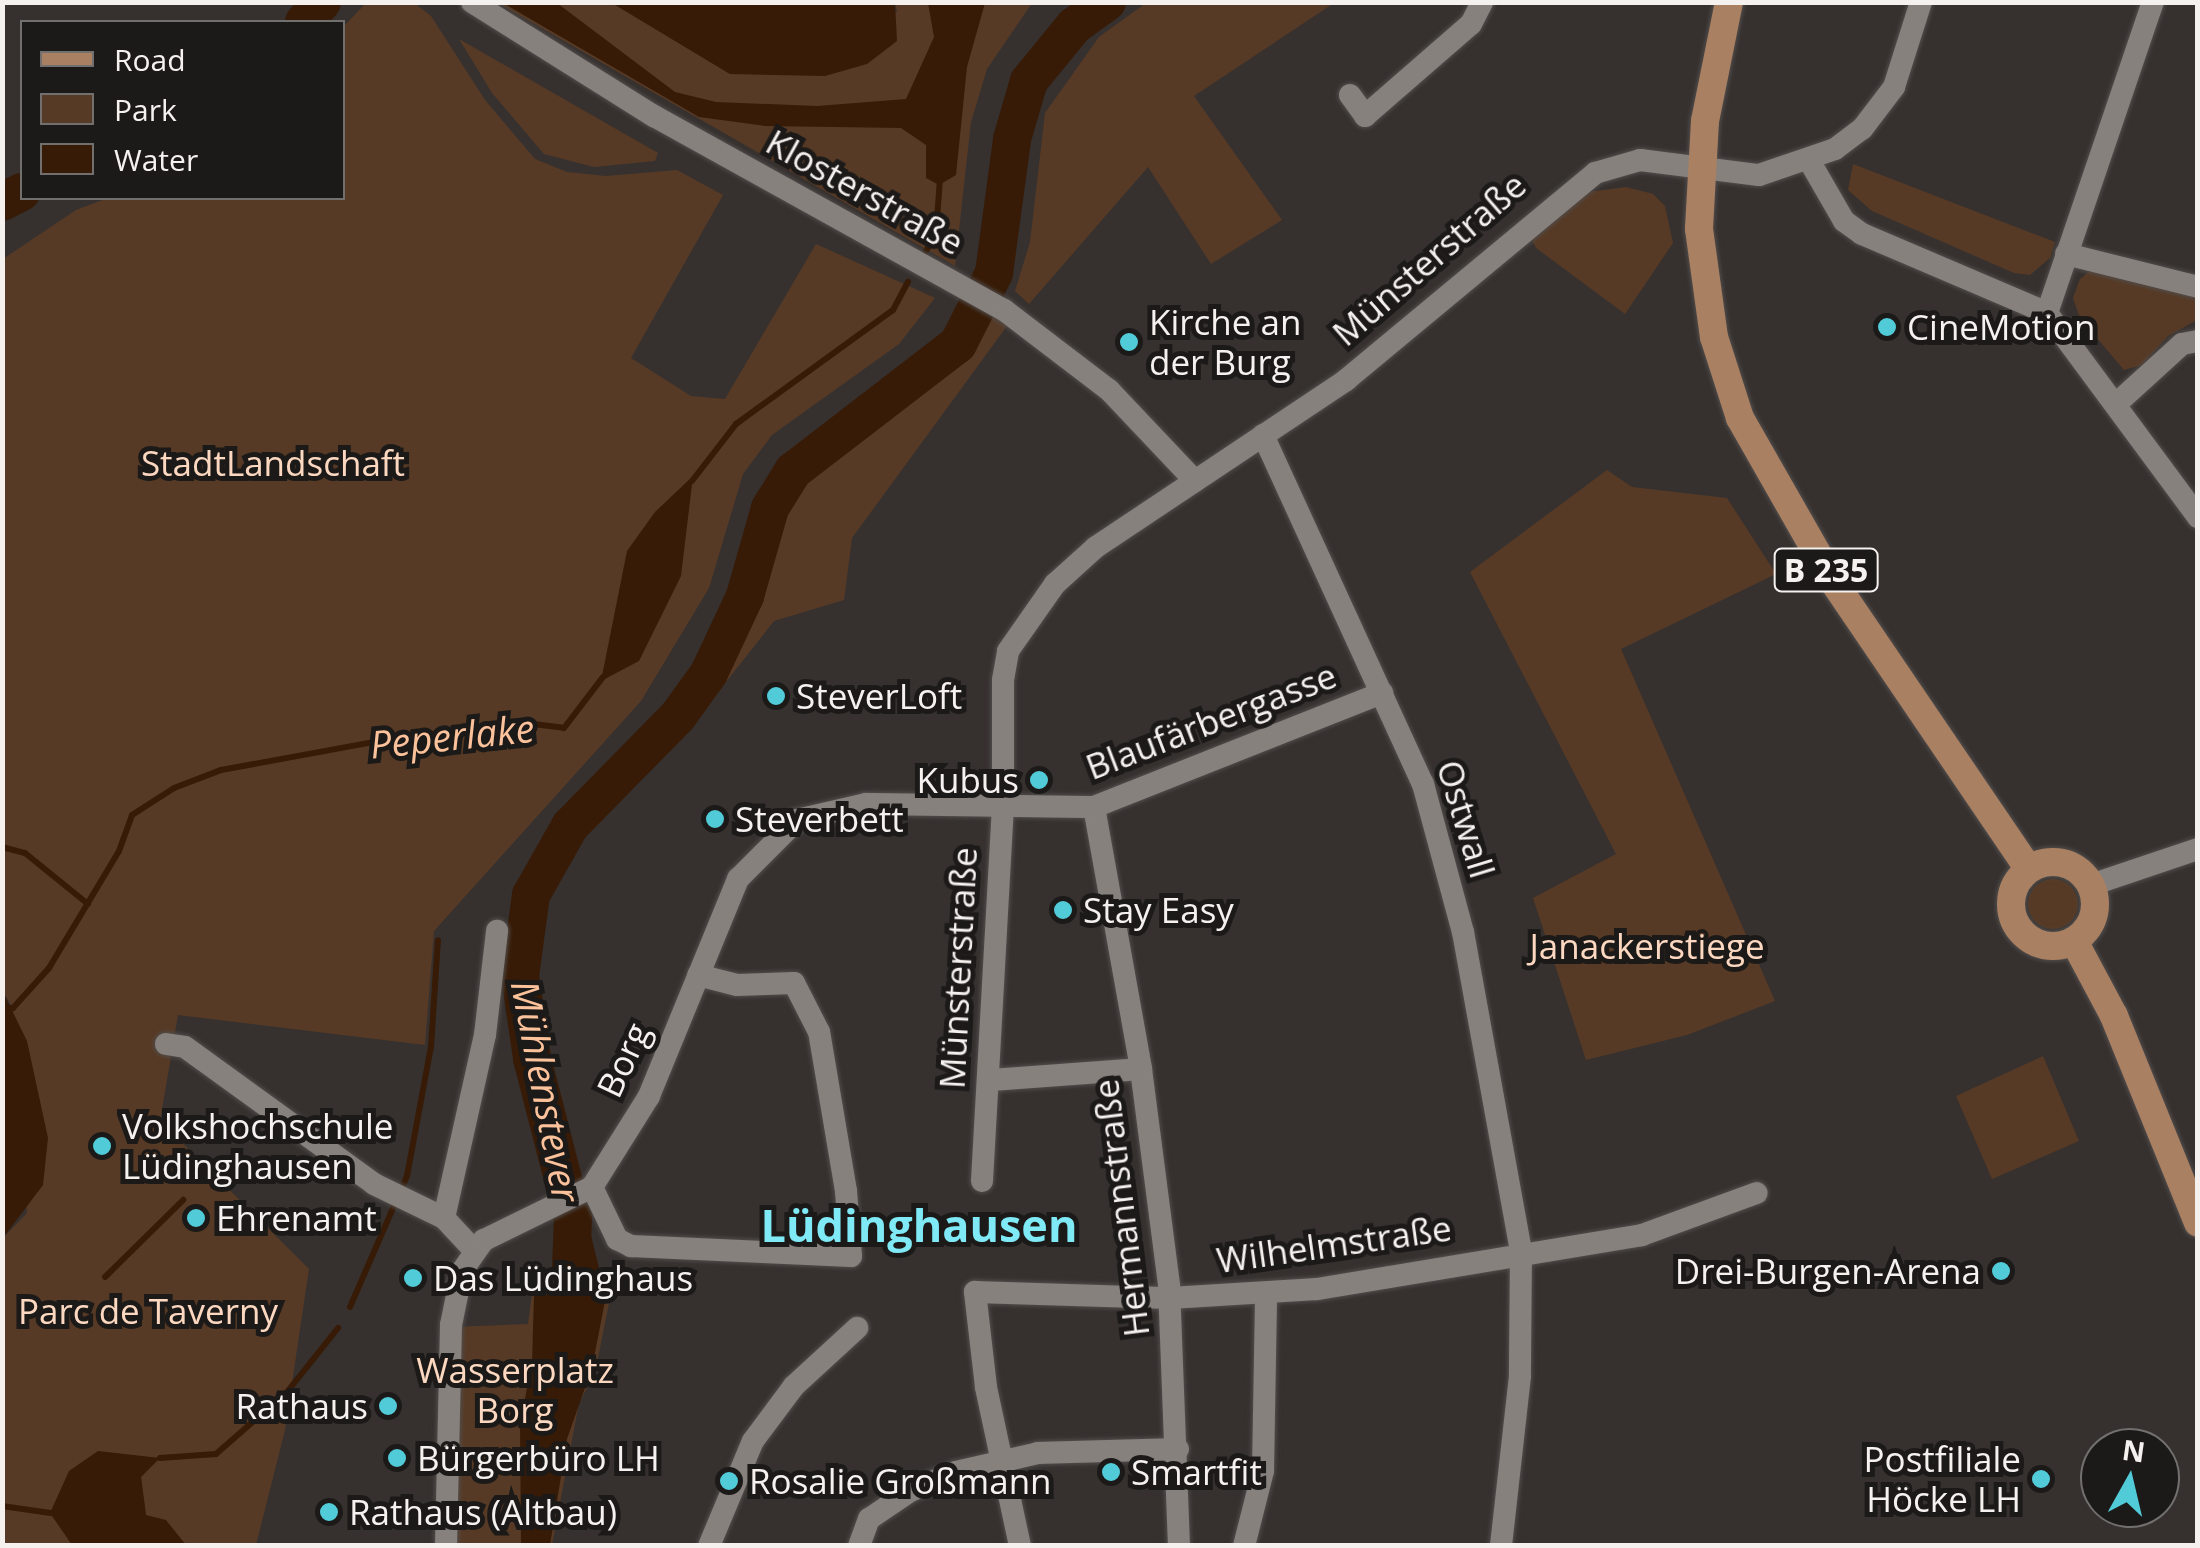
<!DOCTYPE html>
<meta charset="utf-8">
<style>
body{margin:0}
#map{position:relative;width:2200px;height:1548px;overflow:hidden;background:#36312f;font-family:"Open Sans",sans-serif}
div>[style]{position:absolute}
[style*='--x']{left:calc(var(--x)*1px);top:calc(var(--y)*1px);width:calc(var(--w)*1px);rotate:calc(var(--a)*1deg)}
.green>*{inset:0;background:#573a25}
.round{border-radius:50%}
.water>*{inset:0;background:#371b06}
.stream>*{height:6px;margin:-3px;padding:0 3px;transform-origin:3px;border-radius:3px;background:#371b06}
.river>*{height:38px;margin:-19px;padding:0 19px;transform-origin:19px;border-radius:19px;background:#371b06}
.roads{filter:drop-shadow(0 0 2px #514d4b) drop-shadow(0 0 2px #514d4b)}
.minor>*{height:22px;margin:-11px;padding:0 11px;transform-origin:11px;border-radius:11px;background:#87817e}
.major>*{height:28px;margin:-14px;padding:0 14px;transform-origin:14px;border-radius:14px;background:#aa8062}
.major>.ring{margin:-14px;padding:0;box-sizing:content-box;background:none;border:28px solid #aa8062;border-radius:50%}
.dots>*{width:28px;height:28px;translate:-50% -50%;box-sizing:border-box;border:5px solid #1c1a18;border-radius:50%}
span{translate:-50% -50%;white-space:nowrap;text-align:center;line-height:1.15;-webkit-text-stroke:10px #1c1a18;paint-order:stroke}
.shield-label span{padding:2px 8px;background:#1c1a18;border:2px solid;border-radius:8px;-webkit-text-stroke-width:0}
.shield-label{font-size:32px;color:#f4f1ef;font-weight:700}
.street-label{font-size:35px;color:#f4f1ef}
.poi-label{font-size:35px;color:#f4f1ef}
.left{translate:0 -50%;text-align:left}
.right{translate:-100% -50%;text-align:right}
.park-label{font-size:35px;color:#fcd8c1}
.water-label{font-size:38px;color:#fcc29b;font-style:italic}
.district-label{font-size:45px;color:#7fe9f6;font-weight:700}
.frame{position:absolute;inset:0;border:5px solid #f4f1ef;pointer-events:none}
.legend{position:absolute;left:20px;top:20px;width:325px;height:180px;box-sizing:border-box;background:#1c1a18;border:2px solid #72706e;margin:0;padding:12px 18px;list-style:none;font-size:30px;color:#f4f1ef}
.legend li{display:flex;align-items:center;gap:20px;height:50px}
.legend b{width:50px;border:2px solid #72706e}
.north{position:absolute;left:2080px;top:1428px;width:100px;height:100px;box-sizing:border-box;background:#1c1a18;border:2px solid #72706e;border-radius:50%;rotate:8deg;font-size:28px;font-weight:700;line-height:40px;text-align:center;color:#f4f1ef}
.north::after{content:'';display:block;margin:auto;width:35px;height:45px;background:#52cbd9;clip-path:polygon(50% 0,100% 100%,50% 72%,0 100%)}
</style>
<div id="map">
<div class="green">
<i style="clip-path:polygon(413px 2px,431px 16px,485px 100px,535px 159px,567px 172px,606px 176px,677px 170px,723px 195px,631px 358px,691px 396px,725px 399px,816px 244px,935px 298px,899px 344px,772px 435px,743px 474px,709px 588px,641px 701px,434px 931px,425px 1045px,178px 1015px,160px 1121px,309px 1269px,285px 1430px,256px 1545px,186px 1545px,146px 1515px,141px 1477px,159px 1458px,50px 1512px,72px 1545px,3px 1545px,3px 1238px,27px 1213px,13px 1008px,3px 992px,3px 259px,76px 210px,108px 198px,342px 198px,343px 27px,366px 3px)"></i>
<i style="clip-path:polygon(498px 3px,612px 3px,730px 74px,897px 12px,895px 3px,1032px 3px,987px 69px,971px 122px,955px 266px)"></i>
<i style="clip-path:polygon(1146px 3px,1334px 3px,1194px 96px,1282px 220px,1211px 264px,1148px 167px,1029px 304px,1015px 291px,1030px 242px,1045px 113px,1099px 37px)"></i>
<i style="clip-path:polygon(459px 39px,658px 153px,655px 161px,594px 167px,544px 154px,492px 93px)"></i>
<i style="clip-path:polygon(1853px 164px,2055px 242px,2050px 258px,2030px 275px,2014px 273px,1872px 211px,1848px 190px)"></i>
<i style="clip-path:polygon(1626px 187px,1653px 194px,1665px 206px,1673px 243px,1625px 314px,1536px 248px,1531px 238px,1588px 192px)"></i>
<i style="clip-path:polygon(2097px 265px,2197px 287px,2197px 320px,2168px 336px,2142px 365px,2124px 370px,2080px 318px,2073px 298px,2080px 279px)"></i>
<i style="clip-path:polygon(990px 314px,1007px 326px,852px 538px,844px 600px,774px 621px,707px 706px,745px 631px,776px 518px,804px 477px,968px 351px)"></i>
<i style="clip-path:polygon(1607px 470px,1632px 487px,1727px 498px,1776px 574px,1621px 649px,1775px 1001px,1687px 1035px,1586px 1060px,1533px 898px,1616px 854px,1470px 572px)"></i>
<i class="round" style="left:2028px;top:879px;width:50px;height:50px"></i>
<i style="clip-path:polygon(2043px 1056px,2079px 1141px,1992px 1179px,1956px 1096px)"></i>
<i style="clip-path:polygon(532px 1294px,610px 1298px,595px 1373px,579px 1403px,552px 1545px,448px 1546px,452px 1327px,528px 1324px)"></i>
</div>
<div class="water">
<i style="clip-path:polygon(503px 3px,557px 3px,675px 92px,716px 102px,817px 106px,906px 99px,934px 37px,928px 3px,985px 3px,967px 67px,956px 175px,939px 185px,926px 178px,926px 145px,901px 128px,765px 126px,699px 117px)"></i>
<i style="clip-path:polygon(612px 3px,895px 3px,897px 41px,867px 64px,825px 76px,730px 74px)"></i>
<i style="clip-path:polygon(693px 476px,681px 576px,639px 661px,601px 681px,627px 551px,655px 512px)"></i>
<i style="clip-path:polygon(3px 992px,27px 1041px,48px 1138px,43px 1185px,3px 1238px)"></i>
<i style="clip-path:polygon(585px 1211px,606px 1296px,592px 1368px,567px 1439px,550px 1545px,521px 1545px,520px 1423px,532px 1364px,534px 1294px,568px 1296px,566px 1222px)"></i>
<i style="clip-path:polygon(98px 1451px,160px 1458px,141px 1477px,146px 1515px,166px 1520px,186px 1545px,72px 1545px,50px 1513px,69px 1471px)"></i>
</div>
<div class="stream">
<i style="--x:926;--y:251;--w:20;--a:-60"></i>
<i style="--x:936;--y:234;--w:56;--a:-85.9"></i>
<i style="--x:692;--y:481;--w:72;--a:-52.3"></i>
<i style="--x:736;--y:424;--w:194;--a:-36"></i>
<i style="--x:893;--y:310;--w:32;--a:-62"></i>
<i style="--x:2;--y:847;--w:24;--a:15"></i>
<i style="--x:25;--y:853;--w:81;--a:39"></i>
<i style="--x:2;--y:1008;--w:11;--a:0"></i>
<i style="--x:13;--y:1008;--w:54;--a:-48"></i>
<i style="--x:49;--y:968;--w:136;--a:-59.1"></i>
<i style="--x:119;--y:851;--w:38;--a:-70"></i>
<i style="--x:132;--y:815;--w:50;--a:-32.7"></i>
<i style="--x:174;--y:788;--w:50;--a:-21"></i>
<i style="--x:221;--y:770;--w:167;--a:-10.4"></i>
<i style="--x:385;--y:740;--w:141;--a:-6.9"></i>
<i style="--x:525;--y:723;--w:39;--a:7"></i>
<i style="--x:564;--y:728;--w:64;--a:-52.6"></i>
<i style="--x:105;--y:1277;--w:110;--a:-44.6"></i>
<i style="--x:350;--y:1307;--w:143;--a:-66.5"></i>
<i style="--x:407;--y:1176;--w:131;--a:-79.5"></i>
<i style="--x:431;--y:1047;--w:107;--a:-86.3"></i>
<i style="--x:160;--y:1458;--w:56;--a:-4.1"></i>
<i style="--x:216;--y:1454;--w:94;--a:-41.1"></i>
<i style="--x:287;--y:1392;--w:82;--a:-51.4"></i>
<i style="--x:2;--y:1506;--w:49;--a:8.3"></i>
</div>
<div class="river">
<i style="--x:304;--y:22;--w:27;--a:-48"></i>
<i style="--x:2;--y:202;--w:22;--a:-27"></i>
<i style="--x:571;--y:1269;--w:51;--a:-87.8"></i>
<i style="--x:573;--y:1218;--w:165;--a:-104.4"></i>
<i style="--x:532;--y:1058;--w:83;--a:-98.3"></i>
<i style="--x:520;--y:976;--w:82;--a:-82.3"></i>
<i style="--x:531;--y:895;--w:79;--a:-60.5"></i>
<i style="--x:570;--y:826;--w:154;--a:-45.5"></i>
<i style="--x:678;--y:716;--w:53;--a:-54.2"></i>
<i style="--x:709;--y:673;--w:85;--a:-64.9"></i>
<i style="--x:745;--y:596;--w:91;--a:-74.1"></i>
<i style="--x:770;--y:508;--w:44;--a:-58.1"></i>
<i style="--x:793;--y:471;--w:208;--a:-37.6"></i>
<i style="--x:958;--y:344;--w:80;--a:-63.1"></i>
<i style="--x:994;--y:273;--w:135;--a:-82.3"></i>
<i style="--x:1012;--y:139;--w:60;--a:-73.7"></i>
<i style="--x:1029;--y:81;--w:71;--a:-50.7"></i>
<i style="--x:1074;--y:26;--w:41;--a:-36"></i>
</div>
<div class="roads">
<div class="minor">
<i style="--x:472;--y:2;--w:215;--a:32.1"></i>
<i style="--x:654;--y:116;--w:400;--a:29"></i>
<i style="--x:1004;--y:310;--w:132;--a:37.3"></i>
<i style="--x:1109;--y:390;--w:125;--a:46.6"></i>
<i style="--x:1350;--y:95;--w:26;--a:54"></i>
<i style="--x:1365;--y:116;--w:140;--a:-41"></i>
<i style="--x:1471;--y:24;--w:25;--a:-63"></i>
<i style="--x:1810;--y:162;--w:68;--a:60"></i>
<i style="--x:1844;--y:221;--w:22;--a:36"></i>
<i style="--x:1862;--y:234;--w:201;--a:23.1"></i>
<i style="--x:2047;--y:313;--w:254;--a:53.5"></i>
<i style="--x:2066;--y:254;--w:136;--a:14"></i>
<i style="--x:2047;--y:313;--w:329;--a:-71.2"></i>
<i style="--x:2116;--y:404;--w:89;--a:-42.3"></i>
<i style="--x:2182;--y:344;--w:16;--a:-11"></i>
<i style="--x:1263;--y:435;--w:384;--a:65.4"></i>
<i style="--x:1423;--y:784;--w:153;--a:74.9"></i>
<i style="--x:1463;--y:932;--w:323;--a:79.7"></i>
<i style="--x:1521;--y:1250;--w:126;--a:90.5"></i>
<i style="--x:1520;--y:1376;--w:171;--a:96.4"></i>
<i style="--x:1094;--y:807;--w:266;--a:79.8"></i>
<i style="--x:1141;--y:1069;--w:219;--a:82.6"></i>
<i style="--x:1169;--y:1286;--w:260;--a:87.8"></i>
<i style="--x:2091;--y:885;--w:113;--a:-18.6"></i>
<i style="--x:166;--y:1044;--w:19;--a:9"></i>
<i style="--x:185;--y:1047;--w:233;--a:35.9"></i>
<i style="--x:374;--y:1184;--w:78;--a:25.9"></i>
<i style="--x:444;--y:1218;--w:42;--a:46.9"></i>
<i style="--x:992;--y:1080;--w:149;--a:-4.2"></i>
<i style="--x:982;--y:1181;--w:372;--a:-86.8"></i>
<i style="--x:1003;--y:810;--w:130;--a:-90"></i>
<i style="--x:1003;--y:680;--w:29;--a:-80"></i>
<i style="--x:1008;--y:651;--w:82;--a:-55"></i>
<i style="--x:1055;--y:584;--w:55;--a:-42.1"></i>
<i style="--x:1096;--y:547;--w:301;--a:-33.7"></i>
<i style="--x:1346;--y:380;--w:324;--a:-39.7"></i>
<i style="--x:1595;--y:173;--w:47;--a:-16.1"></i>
<i style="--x:1640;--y:160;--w:120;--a:7.2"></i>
<i style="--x:1759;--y:175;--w:80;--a:-18.9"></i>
<i style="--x:1835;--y:149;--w:34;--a:-37"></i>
<i style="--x:1862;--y:129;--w:53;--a:-52.7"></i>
<i style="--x:1894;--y:87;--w:89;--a:-72.4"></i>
<i style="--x:592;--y:1187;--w:58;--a:64.3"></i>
<i style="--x:617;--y:1239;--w:16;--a:27"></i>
<i style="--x:631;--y:1246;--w:220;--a:2.6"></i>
<i style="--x:851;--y:1256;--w:65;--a:-94.4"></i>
<i style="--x:846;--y:1191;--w:161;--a:-99.6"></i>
<i style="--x:819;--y:1032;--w:55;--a:-117"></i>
<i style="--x:794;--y:983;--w:57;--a:178"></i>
<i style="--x:737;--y:985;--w:40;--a:-165.6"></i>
<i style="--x:444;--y:1218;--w:188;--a:-77.4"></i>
<i style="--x:485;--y:1035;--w:105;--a:-83.4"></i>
<i style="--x:446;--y:1546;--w:221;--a:-88.7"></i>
<i style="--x:451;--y:1325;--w:55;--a:-78.5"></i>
<i style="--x:462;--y:1271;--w:38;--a:-55"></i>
<i style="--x:484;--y:1240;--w:120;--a:-26.1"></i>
<i style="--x:592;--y:1187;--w:107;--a:-57.9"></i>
<i style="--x:649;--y:1096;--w:235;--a:-67.7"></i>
<i style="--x:738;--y:879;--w:83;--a:-45"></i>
<i style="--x:797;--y:820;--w:71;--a:-13.1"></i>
<i style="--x:866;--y:804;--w:228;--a:0.8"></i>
<i style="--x:1094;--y:807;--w:310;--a:-21.6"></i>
<i style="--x:709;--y:1546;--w:114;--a:-67.3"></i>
<i style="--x:753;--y:1441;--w:69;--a:-53.3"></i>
<i style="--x:794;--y:1386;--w:86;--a:-42.6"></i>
<i style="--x:859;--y:1546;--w:29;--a:-70"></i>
<i style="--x:869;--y:1519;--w:50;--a:-34.3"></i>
<i style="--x:910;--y:1491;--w:50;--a:-22.4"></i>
<i style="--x:956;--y:1472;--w:84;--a:-13"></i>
<i style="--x:1038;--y:1453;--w:140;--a:-1.6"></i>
<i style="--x:1020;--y:1546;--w:163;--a:-102.1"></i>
<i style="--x:986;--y:1387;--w:96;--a:-96.6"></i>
<i style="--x:975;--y:1292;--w:195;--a:1.8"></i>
<i style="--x:1170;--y:1298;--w:147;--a:-3.5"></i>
<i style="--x:1317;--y:1289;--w:329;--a:-9.4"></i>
<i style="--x:1642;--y:1235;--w:122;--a:-20.1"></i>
<i style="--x:1244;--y:1546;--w:77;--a:-75.8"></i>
<i style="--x:1263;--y:1471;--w:177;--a:-89"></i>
</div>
<div class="major">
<i style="--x:1729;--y:2;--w:121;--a:101.4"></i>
<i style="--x:1705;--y:121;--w:108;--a:93.2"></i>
<i style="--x:1699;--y:229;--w:109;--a:82.1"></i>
<i style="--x:1714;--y:337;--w:85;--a:72.2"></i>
<i style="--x:1740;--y:418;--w:188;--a:60.3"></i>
<i style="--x:1833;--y:581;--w:348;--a:55.8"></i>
<i class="ring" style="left:2011px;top:862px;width:56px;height:56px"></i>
<i style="--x:2074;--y:941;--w:85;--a:61.9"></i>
<i style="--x:2114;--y:1016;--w:223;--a:67.9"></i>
</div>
</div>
<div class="dots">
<i style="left:1887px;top:327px;background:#52cbd9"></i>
<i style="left:1129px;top:342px;background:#52cbd9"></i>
<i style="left:776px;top:696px;background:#52cbd9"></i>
<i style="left:1039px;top:780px;background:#52cbd9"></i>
<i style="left:715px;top:819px;background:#52cbd9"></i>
<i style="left:1063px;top:910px;background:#52cbd9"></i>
<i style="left:102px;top:1146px;background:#52cbd9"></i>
<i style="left:196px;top:1218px;background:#52cbd9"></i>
<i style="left:2001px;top:1271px;background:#52cbd9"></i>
<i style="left:413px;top:1278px;background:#52cbd9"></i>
<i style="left:388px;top:1406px;background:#52cbd9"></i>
<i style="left:397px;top:1458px;background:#52cbd9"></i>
<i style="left:1111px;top:1472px;background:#52cbd9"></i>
<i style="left:2041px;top:1479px;background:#52cbd9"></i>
<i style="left:729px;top:1481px;background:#52cbd9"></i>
<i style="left:329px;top:1512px;background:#52cbd9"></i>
</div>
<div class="shield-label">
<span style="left:1826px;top:570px">B 235</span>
</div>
<div class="street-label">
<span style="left:865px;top:192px;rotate:29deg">Klosterstraße</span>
<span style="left:1429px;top:259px;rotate:-41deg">Münsterstraße</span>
<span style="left:1211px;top:721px;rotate:-21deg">Blaufärbergasse</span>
<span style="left:1466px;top:819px;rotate:73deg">Ostwall</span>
<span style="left:958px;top:968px;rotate:-87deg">Münsterstraße</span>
<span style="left:623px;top:1060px;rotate:-65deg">Borg</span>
<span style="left:1121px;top:1208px;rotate:-97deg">Hermannstraße</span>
<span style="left:1334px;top:1244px;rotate:-8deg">Wilhelmstraße</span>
</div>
<div class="poi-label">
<span class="left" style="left:1149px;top:342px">Kirche an<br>der Burg</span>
<span class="left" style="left:1907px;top:327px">CineMotion</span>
<span class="left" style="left:796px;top:696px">SteverLoft</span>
<span class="right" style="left:1019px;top:780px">Kubus</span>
<span class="left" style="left:735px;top:819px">Steverbett</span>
<span class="left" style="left:1083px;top:910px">Stay Easy</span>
<span class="left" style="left:122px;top:1146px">Volkshochschule<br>Lüdinghausen</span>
<span class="left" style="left:216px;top:1218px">Ehrenamt</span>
<span class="right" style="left:1981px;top:1271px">Drei-Burgen-Arena</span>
<span class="left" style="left:433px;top:1278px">Das Lüdinghaus</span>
<span class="right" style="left:368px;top:1406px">Rathaus</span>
<span class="left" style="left:417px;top:1458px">Bürgerbüro LH</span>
<span class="right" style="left:2021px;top:1479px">Postfiliale<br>Höcke LH</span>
<span class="left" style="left:1131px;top:1472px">Smartfit</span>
<span class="left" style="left:749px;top:1481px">Rosalie Großmann</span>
<span class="left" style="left:349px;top:1512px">Rathaus (Altbau)</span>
</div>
<div class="park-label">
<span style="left:273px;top:463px">StadtLandschaft</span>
<span style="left:1647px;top:946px">Janackerstiege</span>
<span style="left:148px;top:1311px">Parc de Taverny</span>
<span style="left:515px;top:1390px">Wasserplatz<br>Borg</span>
</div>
<div class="water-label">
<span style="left:452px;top:736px;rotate:-6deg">Peperlake</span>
<span style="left:546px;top:1091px;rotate:79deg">Mühlenstever</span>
</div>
<div class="district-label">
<span style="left:919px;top:1225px">Lüdinghausen</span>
</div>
<div class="frame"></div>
<ul class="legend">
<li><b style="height:12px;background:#aa8062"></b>Road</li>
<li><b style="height:28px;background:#573a25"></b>Park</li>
<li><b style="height:28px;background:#371b06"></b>Water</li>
</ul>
<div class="north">N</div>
</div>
